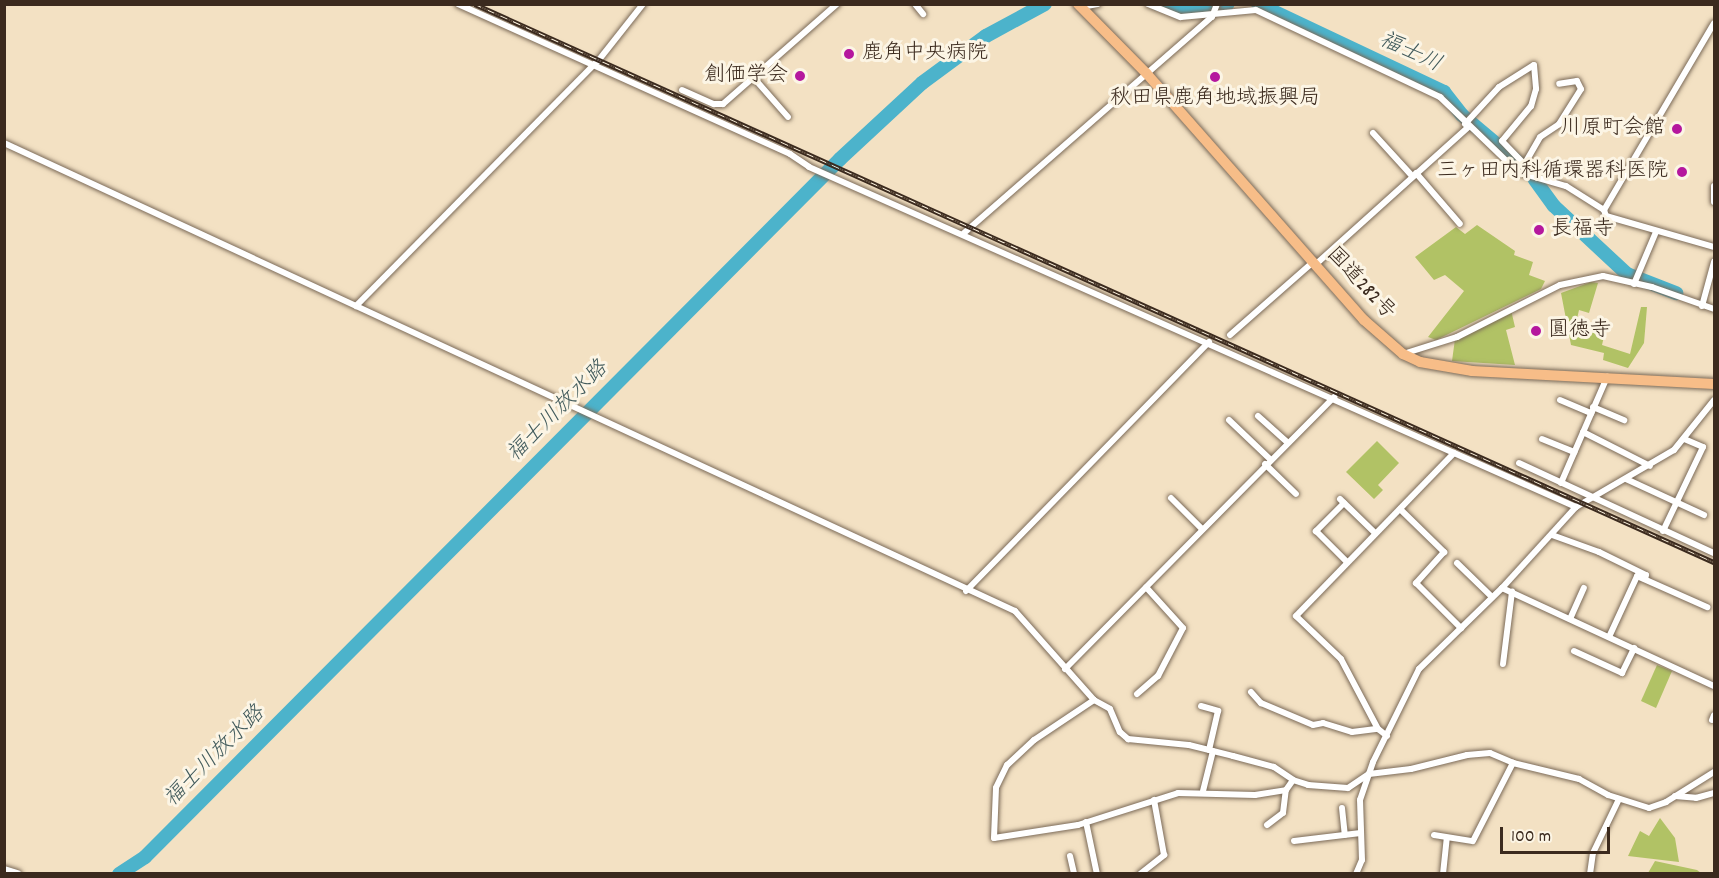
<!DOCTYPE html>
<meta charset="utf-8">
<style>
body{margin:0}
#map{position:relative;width:1719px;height:878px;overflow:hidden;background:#f3e1c3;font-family:Dekko,"Klee One",sans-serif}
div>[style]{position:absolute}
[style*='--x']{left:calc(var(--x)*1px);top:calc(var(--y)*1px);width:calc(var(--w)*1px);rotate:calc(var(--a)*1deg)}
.green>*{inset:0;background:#b1c265}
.river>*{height:14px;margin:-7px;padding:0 7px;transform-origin:7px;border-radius:7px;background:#4cb3cb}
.roads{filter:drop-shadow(0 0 2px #7b6a58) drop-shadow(0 0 2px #7b6a58)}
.minor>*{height:6px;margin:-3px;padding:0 3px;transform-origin:3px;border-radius:3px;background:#fff}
.tertiary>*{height:8px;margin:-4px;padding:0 4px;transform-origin:4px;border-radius:4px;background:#fff}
.trunk>*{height:10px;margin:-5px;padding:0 5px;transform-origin:5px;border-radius:5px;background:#f7bd88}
.rail>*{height:4.5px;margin-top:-2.25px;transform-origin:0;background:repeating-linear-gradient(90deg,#fcf5e5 0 7px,#3b2a1e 0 14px);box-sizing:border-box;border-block:2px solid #3b2a1e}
.dots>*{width:16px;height:16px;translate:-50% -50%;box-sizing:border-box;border:3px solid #fcf5e5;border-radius:50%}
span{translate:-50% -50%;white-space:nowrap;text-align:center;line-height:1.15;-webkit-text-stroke:6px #fcf5e5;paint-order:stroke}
.poi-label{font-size:21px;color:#3b2a1e}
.left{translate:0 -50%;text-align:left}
.right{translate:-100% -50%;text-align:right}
.street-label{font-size:21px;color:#3b2a1e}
.water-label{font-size:22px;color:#415a5b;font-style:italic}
.frame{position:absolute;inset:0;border:6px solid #3b2a1e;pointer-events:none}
.scale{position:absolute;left:1500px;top:827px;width:110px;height:27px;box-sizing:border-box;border:3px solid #3b2a1e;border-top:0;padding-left:8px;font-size:18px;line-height:21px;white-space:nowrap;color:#3b2a1e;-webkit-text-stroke:4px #fcf5e5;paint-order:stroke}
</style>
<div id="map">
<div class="green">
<i style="clip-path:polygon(1477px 225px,1515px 251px,1514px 255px,1533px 262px,1529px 275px,1545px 281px,1541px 289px,1436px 340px,1428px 337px,1464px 291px,1445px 275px,1434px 280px,1415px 257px,1456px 227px,1465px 234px)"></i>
<i style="clip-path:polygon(1591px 282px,1598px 283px,1589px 313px,1579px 310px,1577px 319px,1583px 325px,1605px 332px,1602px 345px,1630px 354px,1641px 307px,1647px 307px,1644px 343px,1628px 368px,1603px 360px,1604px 353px,1571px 345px,1561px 293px)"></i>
<i style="clip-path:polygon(1511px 310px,1515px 327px,1506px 330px,1515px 365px,1452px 361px,1455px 339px)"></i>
<i style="clip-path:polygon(1377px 441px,1399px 463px,1378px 485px,1383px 490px,1374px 499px,1346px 472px)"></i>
<i style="clip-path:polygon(1657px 665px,1672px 671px,1656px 708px,1641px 701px)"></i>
<i style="clip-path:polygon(1660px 818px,1675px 838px,1679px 862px,1628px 856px,1640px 831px,1649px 836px)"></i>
<i style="clip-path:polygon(1655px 861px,1697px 870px,1701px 873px,1648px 873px)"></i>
</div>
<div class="river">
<i style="--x:1158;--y:4;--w:28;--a:13"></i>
<i style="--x:1185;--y:10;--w:43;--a:-7.9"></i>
<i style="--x:1258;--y:4;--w:206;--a:25.3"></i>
<i style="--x:1444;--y:92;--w:29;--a:52"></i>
<i style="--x:1462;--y:115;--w:82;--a:40.1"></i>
<i style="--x:1535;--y:180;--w:32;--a:54"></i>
<i style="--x:1554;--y:206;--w:100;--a:43"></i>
<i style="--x:1627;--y:274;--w:53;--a:21.2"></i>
<i style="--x:119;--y:874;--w:31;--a:-33"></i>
<i style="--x:145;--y:857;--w:985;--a:-45.12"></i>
<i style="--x:840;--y:159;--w:112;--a:-42.8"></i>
<i style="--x:922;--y:83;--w:79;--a:-36.3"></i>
<i style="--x:986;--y:36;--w:67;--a:-28.5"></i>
</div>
<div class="roads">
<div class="minor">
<i style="--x:458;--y:4;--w:364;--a:24.3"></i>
<i style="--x:790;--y:154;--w:23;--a:34"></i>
<i style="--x:809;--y:167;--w:839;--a:23.91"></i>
<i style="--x:915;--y:4;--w:13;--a:51"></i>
<i style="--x:1148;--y:4;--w:35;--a:22"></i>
<i style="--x:1181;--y:17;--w:75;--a:-5.3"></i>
<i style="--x:1256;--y:10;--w:204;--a:25.3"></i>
<i style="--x:1440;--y:97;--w:108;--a:43.9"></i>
<i style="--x:1518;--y:172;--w:50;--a:16.3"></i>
<i style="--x:1566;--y:186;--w:45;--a:32.3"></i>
<i style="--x:1604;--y:210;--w:6;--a:72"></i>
<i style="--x:1606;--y:216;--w:112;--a:16"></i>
<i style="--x:1081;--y:7;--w:17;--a:-10"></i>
<i style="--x:753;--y:77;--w:53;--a:48.8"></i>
<i style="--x:682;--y:90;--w:35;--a:24"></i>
<i style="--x:714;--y:104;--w:9;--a:0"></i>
<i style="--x:723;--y:104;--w:152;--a:-41.3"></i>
<i style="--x:1465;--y:124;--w:50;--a:-47.4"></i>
<i style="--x:1499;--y:87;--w:41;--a:-32.2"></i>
<i style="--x:1534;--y:65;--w:24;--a:85"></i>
<i style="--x:1536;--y:89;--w:18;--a:106"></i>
<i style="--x:1531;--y:106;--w:45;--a:129.6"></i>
<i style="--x:1502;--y:141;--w:45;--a:45.9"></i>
<i style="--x:1373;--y:133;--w:59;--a:47.7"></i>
<i style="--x:4;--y:143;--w:1114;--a:24.84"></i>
<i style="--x:1015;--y:611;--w:119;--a:48.4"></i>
<i style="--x:1094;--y:700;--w:18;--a:29"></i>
<i style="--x:1110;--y:709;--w:25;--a:67"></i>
<i style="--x:1120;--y:732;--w:11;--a:41"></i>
<i style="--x:1128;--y:739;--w:61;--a:5.6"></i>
<i style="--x:1189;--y:745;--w:45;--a:14"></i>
<i style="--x:1233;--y:756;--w:42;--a:15"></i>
<i style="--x:1274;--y:767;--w:23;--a:34"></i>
<i style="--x:1524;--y:165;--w:32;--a:-60"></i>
<i style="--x:1540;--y:137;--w:23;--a:-34"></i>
<i style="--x:1559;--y:124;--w:41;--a:-57.8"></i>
<i style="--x:1581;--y:89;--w:9;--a:-117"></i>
<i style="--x:1577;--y:81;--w:18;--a:171"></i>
<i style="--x:1416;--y:173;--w:67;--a:49.2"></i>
<i style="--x:1714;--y:186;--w:16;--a:90"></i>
<i style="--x:1604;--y:210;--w:217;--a:-59.5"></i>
<i style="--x:964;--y:233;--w:329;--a:-41.1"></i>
<i style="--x:1212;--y:17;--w:14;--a:-69"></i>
<i style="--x:1315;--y:265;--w:206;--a:-42"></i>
<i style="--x:1634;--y:284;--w:56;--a:-67.1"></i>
<i style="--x:356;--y:306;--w:344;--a:-45.4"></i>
<i style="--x:598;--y:61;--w:73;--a:-51.7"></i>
<i style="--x:1702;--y:306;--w:46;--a:-74.7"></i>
<i style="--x:1230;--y:335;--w:111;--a:-41.3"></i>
<i style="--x:1403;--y:354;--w:57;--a:-17.5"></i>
<i style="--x:1457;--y:337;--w:115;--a:-26.8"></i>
<i style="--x:1560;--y:285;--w:44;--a:-11.8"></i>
<i style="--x:1603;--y:276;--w:50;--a:12.7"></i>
<i style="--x:1652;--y:287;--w:66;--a:19.5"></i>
<i style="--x:1560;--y:400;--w:34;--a:23"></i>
<i style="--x:1593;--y:407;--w:34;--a:23"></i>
<i style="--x:1258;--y:416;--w:39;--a:42"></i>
<i style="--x:1229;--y:420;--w:57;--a:43.6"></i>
<i style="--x:1583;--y:432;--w:75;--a:26.9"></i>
<i style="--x:1542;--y:439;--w:35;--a:22"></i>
<i style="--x:1519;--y:463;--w:215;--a:24.8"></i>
<i style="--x:1265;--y:464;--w:43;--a:44.1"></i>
<i style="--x:1626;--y:479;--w:86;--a:24.8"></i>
<i style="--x:1561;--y:483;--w:116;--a:-66.5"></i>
<i style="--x:1171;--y:498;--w:44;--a:45"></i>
<i style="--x:1340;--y:499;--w:49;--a:44.2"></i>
<i style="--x:1344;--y:503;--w:40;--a:135"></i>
<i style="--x:1316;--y:531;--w:44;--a:45"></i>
<i style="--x:1400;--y:509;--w:62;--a:44.3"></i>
<i style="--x:1444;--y:552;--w:42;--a:132.1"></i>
<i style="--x:1416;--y:583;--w:64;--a:45"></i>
<i style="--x:1663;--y:531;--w:93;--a:-64.5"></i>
<i style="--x:1703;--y:447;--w:21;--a:-157"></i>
<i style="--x:1552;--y:535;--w:50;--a:19.9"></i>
<i style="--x:1599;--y:552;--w:52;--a:26.1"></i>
<i style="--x:1646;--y:575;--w:4;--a:104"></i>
<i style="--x:1457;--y:563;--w:49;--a:44.2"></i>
<i style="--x:1502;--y:588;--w:234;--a:24.8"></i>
<i style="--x:966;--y:591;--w:348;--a:-45.7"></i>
<i style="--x:1570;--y:619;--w:34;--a:-66"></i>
<i style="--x:1609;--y:637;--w:67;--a:-65.3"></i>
<i style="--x:1637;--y:576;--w:77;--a:23.9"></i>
<i style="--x:1574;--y:651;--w:53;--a:24.6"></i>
<i style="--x:1622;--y:673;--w:28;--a:-64"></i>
<i style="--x:1503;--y:664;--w:73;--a:-82.9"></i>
<i style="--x:1065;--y:669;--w:383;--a:-45.3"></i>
<i style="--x:1251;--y:692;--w:15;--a:48"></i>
<i style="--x:1261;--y:703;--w:56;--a:22.9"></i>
<i style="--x:1313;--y:725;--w:10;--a:-11"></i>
<i style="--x:1323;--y:723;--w:30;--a:17"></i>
<i style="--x:1352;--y:732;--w:26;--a:-7"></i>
<i style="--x:1137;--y:694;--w:28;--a:-41"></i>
<i style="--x:1158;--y:676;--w:54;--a:-62.5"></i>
<i style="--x:1183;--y:628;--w:55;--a:-132.1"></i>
<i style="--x:1094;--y:700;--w:72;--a:146.3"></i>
<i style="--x:1034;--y:740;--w:37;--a:137"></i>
<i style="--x:1007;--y:765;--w:25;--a:116"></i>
<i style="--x:996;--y:788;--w:50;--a:92.3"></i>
<i style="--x:994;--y:838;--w:85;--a:-8.8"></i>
<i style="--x:1078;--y:825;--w:105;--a:-17.7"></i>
<i style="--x:1178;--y:793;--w:77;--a:1.5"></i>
<i style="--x:1255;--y:795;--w:31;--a:-9"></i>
<i style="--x:1201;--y:706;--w:18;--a:16"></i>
<i style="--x:1218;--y:711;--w:40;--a:103"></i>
<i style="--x:1712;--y:720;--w:5;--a:-68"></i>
<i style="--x:1387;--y:736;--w:11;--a:-142"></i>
<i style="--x:1378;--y:729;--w:79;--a:-117.9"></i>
<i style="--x:1341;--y:659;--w:62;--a:-136.3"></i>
<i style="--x:1296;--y:616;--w:227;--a:-45.9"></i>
<i style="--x:1203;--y:791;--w:41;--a:-76"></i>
<i style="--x:1675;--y:796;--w:21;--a:5"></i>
<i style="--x:1696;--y:798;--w:19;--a:-16"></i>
<i style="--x:1342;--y:808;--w:27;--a:84"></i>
<i style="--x:1086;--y:822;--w:53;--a:78.1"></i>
<i style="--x:1267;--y:825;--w:20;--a:-37"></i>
<i style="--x:1283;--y:813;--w:23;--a:-83"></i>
<i style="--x:1286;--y:790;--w:12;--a:-55"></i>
<i style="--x:1293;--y:780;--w:16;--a:18"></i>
<i style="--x:1308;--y:785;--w:40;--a:4.3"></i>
<i style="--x:1348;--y:788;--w:25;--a:-34"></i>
<i style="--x:1369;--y:774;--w:42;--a:-6.8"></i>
<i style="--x:1411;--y:769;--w:58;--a:-14"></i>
<i style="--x:1467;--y:755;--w:23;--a:-5"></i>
<i style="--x:1490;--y:753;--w:25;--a:23"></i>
<i style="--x:1513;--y:763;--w:68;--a:13.6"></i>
<i style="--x:1579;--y:779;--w:33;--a:29"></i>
<i style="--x:1608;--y:795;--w:43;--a:17.6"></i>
<i style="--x:1649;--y:808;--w:18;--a:-19"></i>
<i style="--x:1666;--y:802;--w:57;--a:-32"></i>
<i style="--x:1434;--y:835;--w:39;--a:9"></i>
<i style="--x:1473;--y:841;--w:88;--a:-62.9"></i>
<i style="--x:1294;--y:841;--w:67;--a:-6.8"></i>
<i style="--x:1070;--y:856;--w:18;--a:77"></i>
<i style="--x:1140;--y:874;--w:31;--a:-38"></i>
<i style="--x:1164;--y:855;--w:56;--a:-100.3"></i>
<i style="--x:1356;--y:874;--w:15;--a:-67"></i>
<i style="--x:1362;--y:860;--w:60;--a:-91.9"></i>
<i style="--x:1360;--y:800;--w:40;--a:-71.1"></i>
<i style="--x:1373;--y:762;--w:104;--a:-63.7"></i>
<i style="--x:1419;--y:669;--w:116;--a:-44.3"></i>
<i style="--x:1502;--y:588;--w:110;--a:-47.6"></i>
<i style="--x:1576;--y:507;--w:113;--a:-30.2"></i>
<i style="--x:1674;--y:450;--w:64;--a:-51.3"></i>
<i style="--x:1443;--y:874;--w:36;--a:-84"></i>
<i style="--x:1590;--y:874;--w:21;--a:-82"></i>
<i style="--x:1593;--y:853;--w:60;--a:-64.3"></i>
</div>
<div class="tertiary">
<i style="--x:4;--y:870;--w:14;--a:17"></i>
</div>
<div class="trunk">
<i style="--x:1078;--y:4;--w:98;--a:45.4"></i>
<i style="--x:1147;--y:74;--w:328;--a:48.6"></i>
<i style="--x:1364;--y:320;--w:52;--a:41.1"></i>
<i style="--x:1403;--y:354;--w:19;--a:25"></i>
<i style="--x:1420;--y:362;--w:53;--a:9.8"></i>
<i style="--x:1472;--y:371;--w:242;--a:3.1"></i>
</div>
</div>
<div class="rail">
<i style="--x:475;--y:4;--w:1359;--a:24.25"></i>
</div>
<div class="dots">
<i style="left:849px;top:54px;background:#b5179e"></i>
<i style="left:800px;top:76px;background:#b5179e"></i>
<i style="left:1215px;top:77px;background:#b5179e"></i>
<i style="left:1677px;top:129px;background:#b5179e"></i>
<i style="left:1682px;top:172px;background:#b5179e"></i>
<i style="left:1539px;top:230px;background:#b5179e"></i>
<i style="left:1536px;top:331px;background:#b5179e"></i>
</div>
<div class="poi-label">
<span class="left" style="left:862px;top:54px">鹿角中央病院</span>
<span class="right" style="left:788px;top:76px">創価学会</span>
<span style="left:1215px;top:99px">秋田県鹿角地域振興局</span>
<span class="right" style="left:1665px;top:129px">川原町会館</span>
<span class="right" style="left:1668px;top:172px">三ヶ田内科循環器科医院</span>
<span class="left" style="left:1551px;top:230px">長福寺</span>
<span class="left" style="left:1548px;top:331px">圓徳寺</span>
</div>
<div class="street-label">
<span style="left:1360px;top:284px;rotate:47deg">国道282号</span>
</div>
<div class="water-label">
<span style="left:1410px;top:53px;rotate:25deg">福士川</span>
<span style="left:558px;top:412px;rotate:-45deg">福士川放水路</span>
<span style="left:215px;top:757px;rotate:-45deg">福士川放水路</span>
</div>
<div class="frame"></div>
<div class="scale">100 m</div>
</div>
